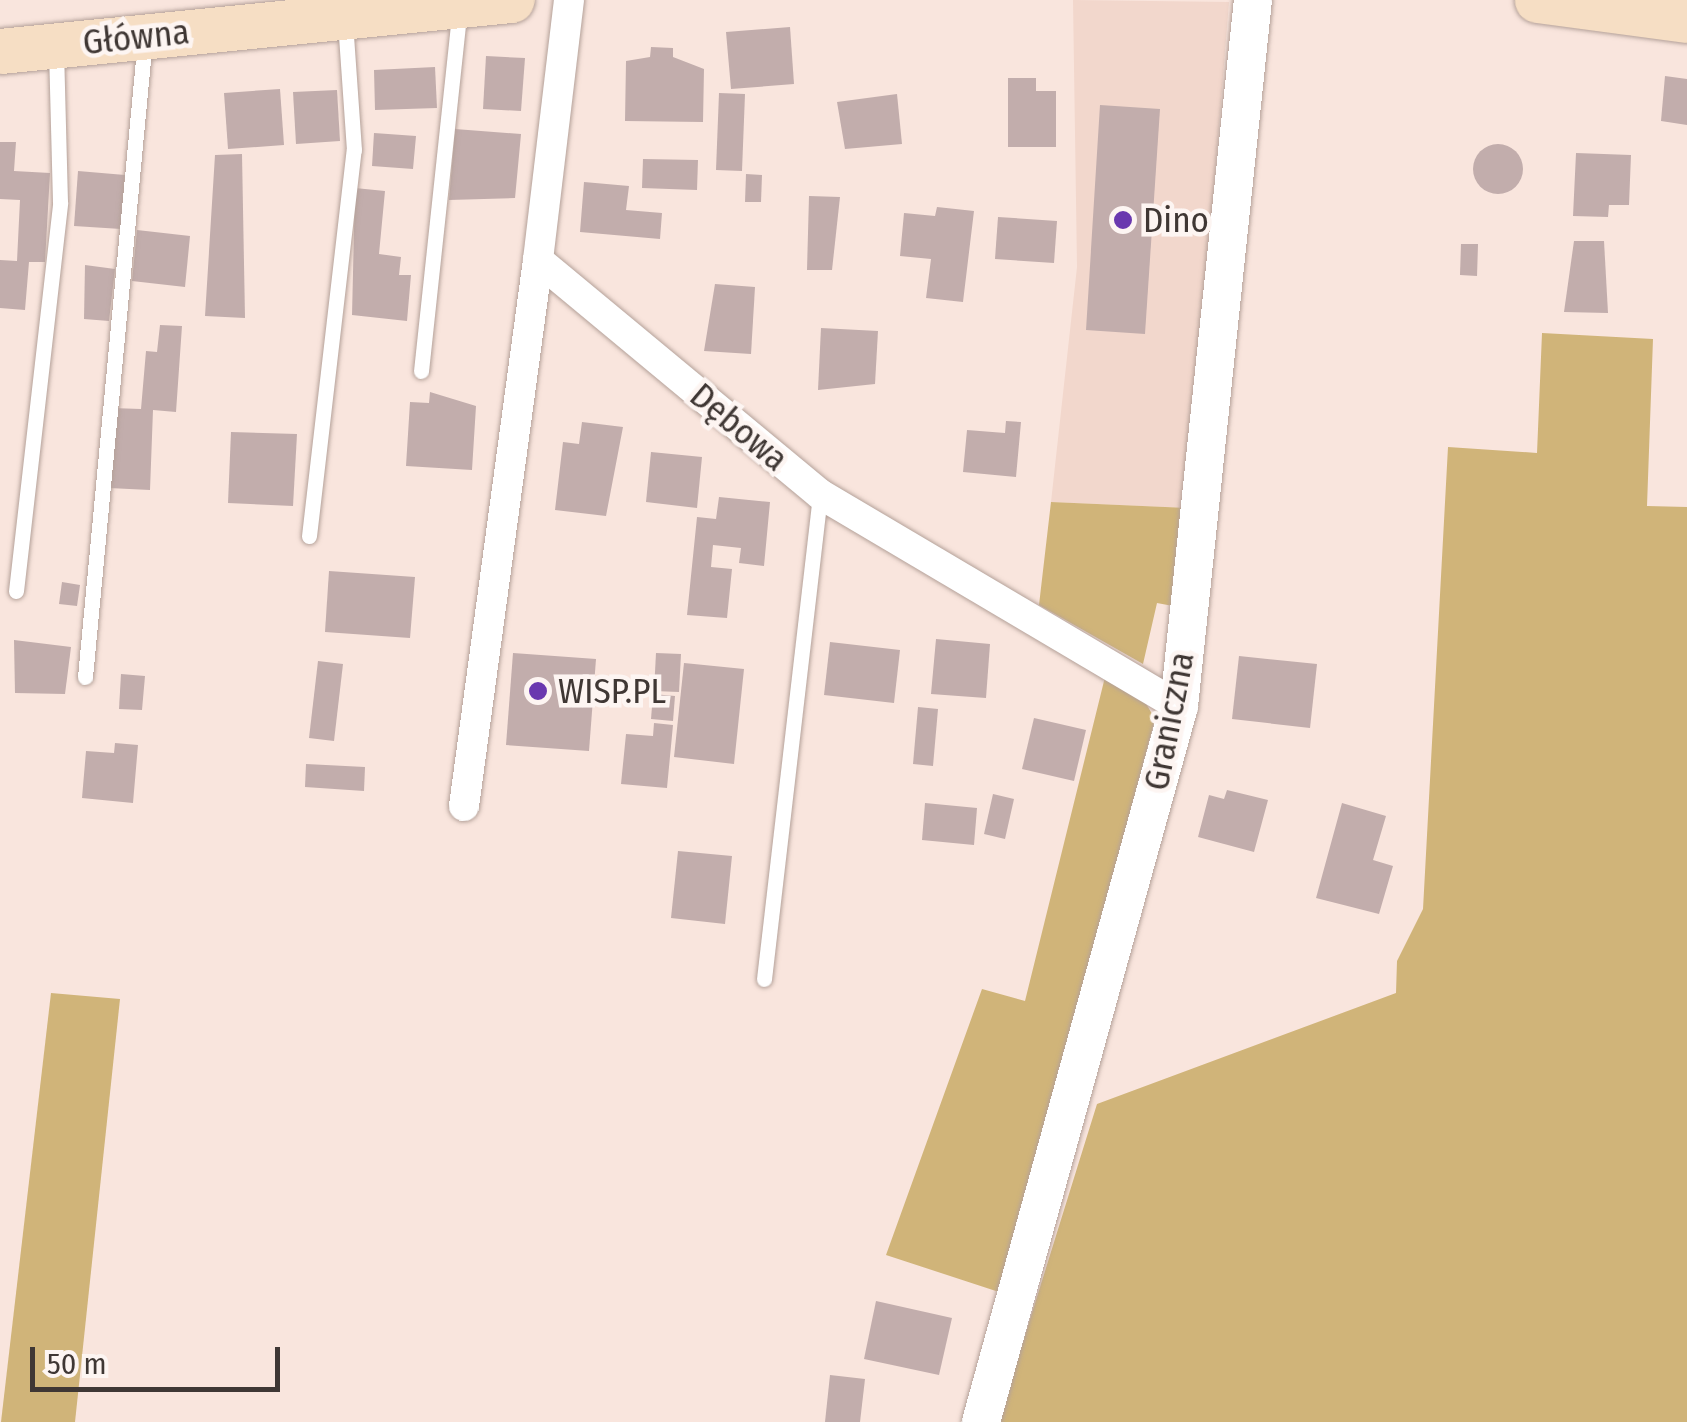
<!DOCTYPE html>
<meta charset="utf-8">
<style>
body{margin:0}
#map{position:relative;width:1687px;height:1422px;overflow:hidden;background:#f9e5dd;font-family:"Fira Sans Condensed",sans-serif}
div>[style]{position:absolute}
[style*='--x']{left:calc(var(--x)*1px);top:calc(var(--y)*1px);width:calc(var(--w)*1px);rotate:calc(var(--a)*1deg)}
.built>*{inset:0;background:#f2d7cc}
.green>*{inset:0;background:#d0b479}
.building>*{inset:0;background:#c2adac}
.round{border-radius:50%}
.roads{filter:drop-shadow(0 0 2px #b4a199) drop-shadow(0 0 2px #b4a199)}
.service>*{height:15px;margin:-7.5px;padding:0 7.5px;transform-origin:7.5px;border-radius:7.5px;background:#fff}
.minor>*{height:30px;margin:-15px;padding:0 15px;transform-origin:15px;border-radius:15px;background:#fff}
.tertiary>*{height:38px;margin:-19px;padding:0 19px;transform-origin:19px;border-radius:19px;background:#fff}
.secondary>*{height:45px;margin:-22.5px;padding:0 22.5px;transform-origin:22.5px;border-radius:22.5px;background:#f6dec4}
.dots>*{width:28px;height:28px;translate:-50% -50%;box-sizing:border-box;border:5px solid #fdf5f2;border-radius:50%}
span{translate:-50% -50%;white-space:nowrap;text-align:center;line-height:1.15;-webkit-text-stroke:9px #fdf5f2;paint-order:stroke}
.street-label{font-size:35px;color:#3f3734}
.poi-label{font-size:35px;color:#3f3734}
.left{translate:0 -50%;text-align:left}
.scale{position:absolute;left:30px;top:1347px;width:250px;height:45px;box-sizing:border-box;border:5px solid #3f3734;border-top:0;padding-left:12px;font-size:30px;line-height:35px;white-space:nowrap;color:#3f3734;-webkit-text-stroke:8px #fdf5f2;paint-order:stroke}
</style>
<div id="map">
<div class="built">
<i style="clip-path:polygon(1073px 0,1229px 2px,1188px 508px,1051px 502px,1077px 267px)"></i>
</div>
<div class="green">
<i style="clip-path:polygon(1542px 333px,1653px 339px,1647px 506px,1687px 507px,1687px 1422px,998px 1422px,1097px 1104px,1396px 993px,1397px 961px,1423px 909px,1448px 447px,1537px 453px)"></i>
<i style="clip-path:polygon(1051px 502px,1188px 508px,1173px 606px,1157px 603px,1143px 664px,1039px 605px)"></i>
<i style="clip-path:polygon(1105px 677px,1144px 700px,1155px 719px,1002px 1293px,886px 1255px,982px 989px,1025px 1001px)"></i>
<i style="clip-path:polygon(51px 993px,120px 999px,75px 1422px,1px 1422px)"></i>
</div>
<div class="building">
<i style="clip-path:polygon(790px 27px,794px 84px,731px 89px,726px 32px)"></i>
<i style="clip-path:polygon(651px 47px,673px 48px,673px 57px,704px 69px,703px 122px,625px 121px,626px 61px,650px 57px)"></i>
<i style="clip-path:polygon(486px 56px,525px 58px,521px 111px,483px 109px)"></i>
<i style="clip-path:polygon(435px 67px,437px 108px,375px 110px,374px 70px)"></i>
<i style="clip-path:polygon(1665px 76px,1687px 79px,1687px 125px,1661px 121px)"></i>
<i style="clip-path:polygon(1008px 78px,1036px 78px,1036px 91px,1056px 91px,1056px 147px,1008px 147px)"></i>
<i style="clip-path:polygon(280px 89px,284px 145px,228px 149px,224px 93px)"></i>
<i style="clip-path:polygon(337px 90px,340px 141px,296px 144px,293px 92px)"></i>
<i style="clip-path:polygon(719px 93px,745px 94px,742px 171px,716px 170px)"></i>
<i style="clip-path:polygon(897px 94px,902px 144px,845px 149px,837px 102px)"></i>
<i style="clip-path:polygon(1100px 105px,1160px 109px,1145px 334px,1086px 330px)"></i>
<i style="clip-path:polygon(455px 129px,521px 134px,515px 198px,449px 200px)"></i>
<i style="clip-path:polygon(374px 133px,416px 136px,413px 169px,372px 166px)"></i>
<i style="clip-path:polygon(0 142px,16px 142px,14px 171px,50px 173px,45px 262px,29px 262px,25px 310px,0 308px,0 260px,17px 261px,20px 200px,0 199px)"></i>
<i class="round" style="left:1473px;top:144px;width:50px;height:50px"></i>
<i style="clip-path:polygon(1576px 153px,1631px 155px,1629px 205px,1609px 205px,1608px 217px,1573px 216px)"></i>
<i style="clip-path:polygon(242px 154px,245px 318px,205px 316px,215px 155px)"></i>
<i style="clip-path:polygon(643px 159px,698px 160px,697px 190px,642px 188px)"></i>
<i style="clip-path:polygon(78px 171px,125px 175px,121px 229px,74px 226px)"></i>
<i style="clip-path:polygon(746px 174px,762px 175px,761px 202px,745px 202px)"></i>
<i style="clip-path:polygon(584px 182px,629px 186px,626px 210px,662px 213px,660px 239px,580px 232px)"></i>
<i style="clip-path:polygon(355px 188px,385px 191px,379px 254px,401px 257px,399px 275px,411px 275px,407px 321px,352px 315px)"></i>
<i style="clip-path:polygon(809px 196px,840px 197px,832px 270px,807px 270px)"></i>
<i style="clip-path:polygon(937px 207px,974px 211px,963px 302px,926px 298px,931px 259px,900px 256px,904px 213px,935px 216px)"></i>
<i style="clip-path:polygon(998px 217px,1057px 221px,1054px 263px,995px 259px)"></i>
<i style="clip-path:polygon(137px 230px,190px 236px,185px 287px,132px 281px)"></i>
<i style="clip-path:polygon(1574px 241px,1604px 241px,1608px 313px,1564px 312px)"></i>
<i style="clip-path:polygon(1461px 244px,1478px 244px,1477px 276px,1460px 275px)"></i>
<i style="clip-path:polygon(85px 265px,115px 269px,109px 321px,84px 319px)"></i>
<i style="clip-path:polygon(715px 284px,755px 287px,751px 354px,704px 351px)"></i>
<i style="clip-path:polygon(160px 325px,182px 326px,176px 412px,153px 410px,150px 490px,109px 488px,112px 408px,141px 409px,146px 351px,157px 352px)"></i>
<i style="clip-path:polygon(821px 328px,878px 331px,875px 384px,818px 390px)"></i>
<i style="clip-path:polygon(430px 392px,476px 406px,472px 470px,406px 466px,410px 402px,429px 403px)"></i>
<i style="clip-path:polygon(1006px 421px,1021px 422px,1016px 477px,963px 472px,967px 430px,1005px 433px)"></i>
<i style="clip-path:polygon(582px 422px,623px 427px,606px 516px,555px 510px,563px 442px,579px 444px)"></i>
<i style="clip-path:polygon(231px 432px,297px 434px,293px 506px,228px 503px)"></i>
<i style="clip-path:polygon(651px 452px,702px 457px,697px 508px,646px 502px)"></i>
<i style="clip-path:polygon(719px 497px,770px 502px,764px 566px,739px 563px,741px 548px,713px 545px,711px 567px,732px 569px,727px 618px,687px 615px,697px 517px,716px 519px)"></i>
<i style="clip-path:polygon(329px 571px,415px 577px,410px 638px,325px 632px)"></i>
<i style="clip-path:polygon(62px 582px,80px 585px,77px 606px,59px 604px)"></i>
<i style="clip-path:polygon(936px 639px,990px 644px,986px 698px,931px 694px)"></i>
<i style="clip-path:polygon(14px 640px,71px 647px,65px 694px,15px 693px)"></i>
<i style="clip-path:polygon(830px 642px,900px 650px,894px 703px,824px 695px)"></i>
<i style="clip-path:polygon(513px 653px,596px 659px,589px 751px,506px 745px)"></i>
<i style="clip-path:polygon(656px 653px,681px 654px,679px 692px,654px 691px)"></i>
<i style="clip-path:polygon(1239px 656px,1317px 664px,1310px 728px,1232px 719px)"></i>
<i style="clip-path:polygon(318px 661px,343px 664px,334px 741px,309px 738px)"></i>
<i style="clip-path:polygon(684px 663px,744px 669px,734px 764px,674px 757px)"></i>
<i style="clip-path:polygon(121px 674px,145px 676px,142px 710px,119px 709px)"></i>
<i style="clip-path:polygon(653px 694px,675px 696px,673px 721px,651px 719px)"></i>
<i style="clip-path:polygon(918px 707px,938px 709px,933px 766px,913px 764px)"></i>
<i style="clip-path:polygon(1034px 718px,1086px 730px,1074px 781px,1022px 769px)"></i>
<i style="clip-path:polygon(654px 723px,673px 725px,667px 788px,621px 784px,626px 734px,653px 736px)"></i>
<i style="clip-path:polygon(115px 743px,138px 745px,133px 803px,82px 798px,86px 751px,114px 753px)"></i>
<i style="clip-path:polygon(306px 764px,365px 767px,364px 791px,305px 787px)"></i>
<i style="clip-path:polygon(1227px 790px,1268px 800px,1254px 852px,1198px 837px,1209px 795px,1224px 799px)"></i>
<i style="clip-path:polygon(993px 794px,1014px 799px,1005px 839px,984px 834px)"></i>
<i style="clip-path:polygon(925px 803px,977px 808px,974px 845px,922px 840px)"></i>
<i style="clip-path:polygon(1342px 803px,1386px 816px,1373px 860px,1393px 866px,1379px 914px,1316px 898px)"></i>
<i style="clip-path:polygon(678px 851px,732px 856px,725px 924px,671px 918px)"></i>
<i style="clip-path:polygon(876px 1301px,952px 1318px,939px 1375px,864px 1359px)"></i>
<i style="clip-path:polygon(830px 1375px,865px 1379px,860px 1422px,825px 1422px)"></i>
</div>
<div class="roads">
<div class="service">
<i style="--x:421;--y:371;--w:364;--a:-83.9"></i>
<i style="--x:309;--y:536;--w:389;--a:-83.4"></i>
<i style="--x:354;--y:150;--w:129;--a:-94"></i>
<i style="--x:16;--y:591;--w:391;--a:-83.5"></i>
<i style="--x:60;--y:202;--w:152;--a:-91.5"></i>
<i style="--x:85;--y:677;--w:641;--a:-84.63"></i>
<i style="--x:764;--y:979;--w:488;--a:-83.4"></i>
</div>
<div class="minor">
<i style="--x:569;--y:0;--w:262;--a:96.8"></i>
<i style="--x:538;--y:260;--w:366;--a:39.7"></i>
<i style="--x:820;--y:494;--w:417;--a:30.6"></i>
<i style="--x:464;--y:806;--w:551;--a:-82.28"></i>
</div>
<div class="tertiary">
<i style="--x:981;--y:1422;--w:743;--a:-74.54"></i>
<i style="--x:1179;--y:706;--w:710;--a:-84.02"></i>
</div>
<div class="secondary">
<i style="--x:1537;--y:0;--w:151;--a:7.6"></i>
<i style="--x:0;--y:51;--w:514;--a:-5.7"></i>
</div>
</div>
<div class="dots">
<i style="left:1123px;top:220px;background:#6a38af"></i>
<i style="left:538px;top:691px;background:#6a38af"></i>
</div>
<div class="street-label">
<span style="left:136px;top:37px;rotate:-6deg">Główna</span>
<span style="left:739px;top:427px;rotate:40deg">Dębowa</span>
<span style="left:1169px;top:721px;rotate:-79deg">Graniczna</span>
</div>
<div class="poi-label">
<span class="left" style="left:1143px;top:220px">Dino</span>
<span class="left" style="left:558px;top:691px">WISP.PL</span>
</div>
<div class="scale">50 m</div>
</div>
